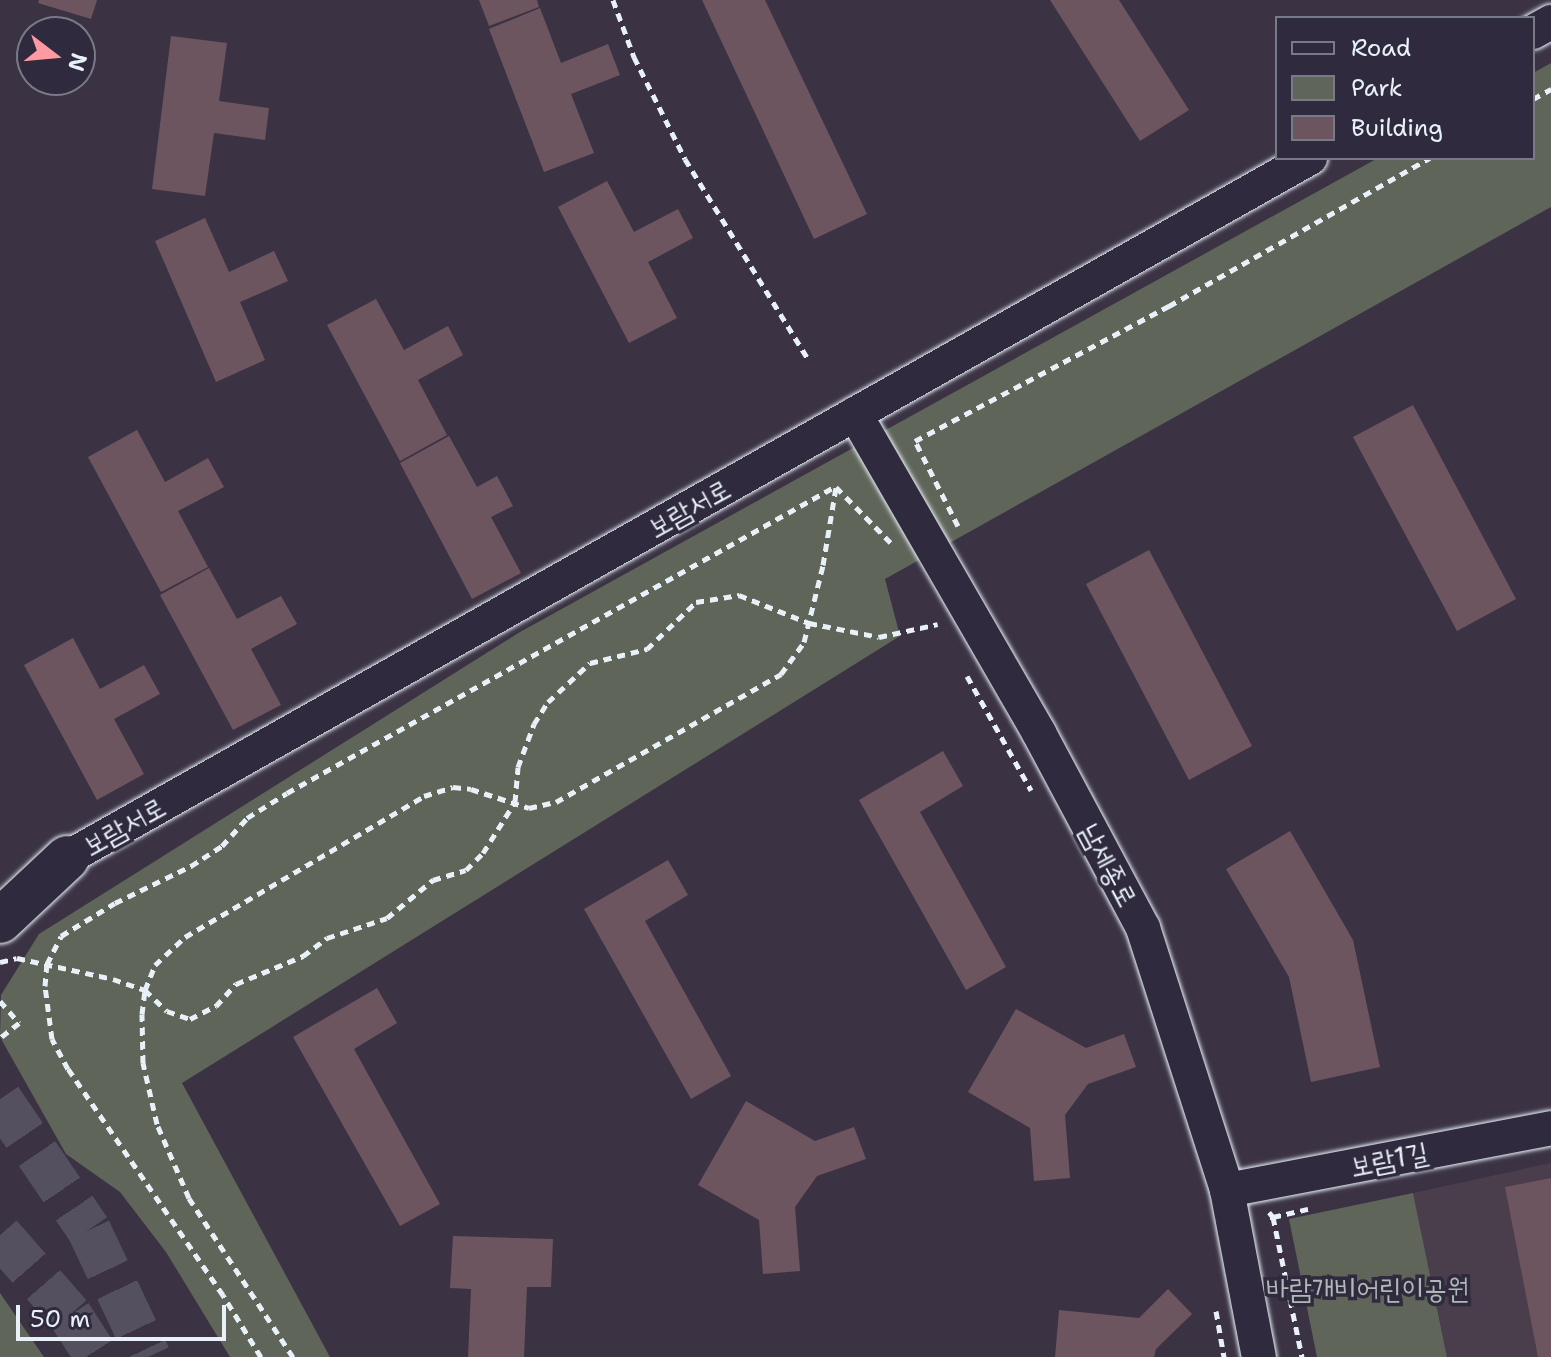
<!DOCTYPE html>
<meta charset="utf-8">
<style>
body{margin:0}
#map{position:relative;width:1551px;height:1357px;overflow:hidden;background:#3b3344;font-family:"Shantell Sans","Poor Story",sans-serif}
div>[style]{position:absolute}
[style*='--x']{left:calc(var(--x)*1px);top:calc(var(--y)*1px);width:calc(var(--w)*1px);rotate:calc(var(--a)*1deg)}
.built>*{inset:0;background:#4a3d4c}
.green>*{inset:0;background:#5f6659}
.building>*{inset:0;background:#6d555f}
.highway-tunnel>*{height:44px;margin-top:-22px;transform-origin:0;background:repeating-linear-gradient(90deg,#55505f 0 44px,transparent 0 66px)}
.path>*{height:5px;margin-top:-2.5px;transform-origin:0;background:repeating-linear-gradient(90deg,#e8f1f8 0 8px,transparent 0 14px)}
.roads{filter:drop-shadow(0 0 2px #e8f1f8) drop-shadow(0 0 2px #e8f1f8)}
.minor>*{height:34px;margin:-17px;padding:0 17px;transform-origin:17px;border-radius:17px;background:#2f2a3d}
.highway>*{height:44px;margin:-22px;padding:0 22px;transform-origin:22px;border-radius:22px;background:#2f2a3d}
span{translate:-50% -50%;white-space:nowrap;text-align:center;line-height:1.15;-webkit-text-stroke:7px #2f2a3d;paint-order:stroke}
.street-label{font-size:28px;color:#e8f1f8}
.park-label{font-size:28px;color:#b1b9b8}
.legend{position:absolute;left:1275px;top:16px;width:260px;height:144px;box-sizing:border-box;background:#2f2a3d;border:2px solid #797a88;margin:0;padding:10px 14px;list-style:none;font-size:24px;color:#e8f1f8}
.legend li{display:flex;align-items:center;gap:16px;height:40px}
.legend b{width:40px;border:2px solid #797a88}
.north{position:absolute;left:16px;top:16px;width:80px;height:80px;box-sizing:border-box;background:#2f2a3d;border:2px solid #797a88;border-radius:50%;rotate:106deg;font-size:22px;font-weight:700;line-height:32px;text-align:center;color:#e8f1f8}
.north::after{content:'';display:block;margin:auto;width:28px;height:36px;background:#ff9aa2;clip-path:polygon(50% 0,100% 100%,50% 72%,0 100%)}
.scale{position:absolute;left:16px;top:1305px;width:210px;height:36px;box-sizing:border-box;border:4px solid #e8f1f8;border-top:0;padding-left:10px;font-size:24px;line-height:28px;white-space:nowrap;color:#e8f1f8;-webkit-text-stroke:6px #2f2a3d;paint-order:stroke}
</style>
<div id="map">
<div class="built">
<i style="clip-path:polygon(1551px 1163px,1551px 1357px,1447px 1357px,1413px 1193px)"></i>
</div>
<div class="green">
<i style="clip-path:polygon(1551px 63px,1551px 207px,885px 579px,900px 636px,182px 1083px,330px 1357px,230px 1357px,166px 1252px,120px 1192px,66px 1154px,0 1037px,1px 995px,39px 934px,520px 632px,1378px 158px,1533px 158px,1533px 73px)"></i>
<i style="clip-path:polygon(1413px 1193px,1447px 1357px,1317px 1357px,1289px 1219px)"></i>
<i style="clip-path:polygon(0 1293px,44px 1357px,0 1357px)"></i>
</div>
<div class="building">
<i style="clip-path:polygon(39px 0,97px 0,91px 19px,38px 3px)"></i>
<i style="clip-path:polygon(479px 0,537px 0,539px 7px,489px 26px)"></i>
<i style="clip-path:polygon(702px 0,765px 0,867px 214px,814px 239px)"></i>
<i style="clip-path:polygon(1050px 0,1119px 0,1189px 110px,1140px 141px)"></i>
<i style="clip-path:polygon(540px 8px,561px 63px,608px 44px,620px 75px,571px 94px,594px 153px,544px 172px,489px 29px)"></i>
<i style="clip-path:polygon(171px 36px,227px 43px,219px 101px,269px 108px,265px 140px,214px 133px,205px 196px,152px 189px)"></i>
<i style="clip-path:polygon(607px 181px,634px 232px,678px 209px,693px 238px,648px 262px,677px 318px,629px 343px,558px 207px)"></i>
<i style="clip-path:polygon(205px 218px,229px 272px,274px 251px,288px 281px,240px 302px,265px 360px,216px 382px,155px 241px)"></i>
<i style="clip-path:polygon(376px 299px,404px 350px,448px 326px,463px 355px,418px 380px,447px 435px,400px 461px,327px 325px)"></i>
<i style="clip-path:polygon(1413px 405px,1516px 599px,1457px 631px,1353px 437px)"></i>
<i style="clip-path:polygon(137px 430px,165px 482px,208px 458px,224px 487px,178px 511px,208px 567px,161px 592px,88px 457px)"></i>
<i style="clip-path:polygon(449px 436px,477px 487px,497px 476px,513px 506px,491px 517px,521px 573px,472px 599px,400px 463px)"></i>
<i style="clip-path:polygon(1149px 550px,1252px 746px,1189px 780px,1086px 584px)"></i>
<i style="clip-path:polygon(209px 568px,237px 619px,281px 596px,297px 624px,251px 649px,281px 705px,233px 730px,160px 595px)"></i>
<i style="clip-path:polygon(73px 638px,100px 689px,144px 665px,160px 694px,114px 719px,144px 774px,97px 800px,24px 665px)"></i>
<i style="clip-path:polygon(943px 751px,963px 786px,920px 812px,1006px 967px,966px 990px,859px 800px)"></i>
<i style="clip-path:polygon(1290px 831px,1353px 940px,1380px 1067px,1311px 1082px,1289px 977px,1226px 869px)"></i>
<i style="clip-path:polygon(668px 860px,688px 895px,645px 921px,731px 1076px,691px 1099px,584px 909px)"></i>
<i style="clip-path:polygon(377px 988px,397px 1023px,354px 1049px,440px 1204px,400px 1226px,293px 1037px)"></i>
<i style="clip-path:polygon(1016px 1009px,1086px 1048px,1124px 1034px,1136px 1067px,1088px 1084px,1065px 1115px,1070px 1178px,1034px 1181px,1030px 1128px,968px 1092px)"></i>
<i style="clip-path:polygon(746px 1101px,815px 1141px,854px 1127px,866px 1159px,817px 1176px,795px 1207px,800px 1271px,763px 1274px,759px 1220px,698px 1185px)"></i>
<i style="clip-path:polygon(1551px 1178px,1551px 1357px,1538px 1357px,1505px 1187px)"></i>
<i style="clip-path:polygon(453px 1236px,553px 1239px,551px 1287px,527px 1287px,524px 1357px,468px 1357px,471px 1289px,450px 1288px)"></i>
<i style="clip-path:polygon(1168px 1289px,1192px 1314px,1156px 1349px,1154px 1357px,1055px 1357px,1059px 1310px,1139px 1318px)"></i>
</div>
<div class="highway-tunnel">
<i style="--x:0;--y:1099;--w:158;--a:55.8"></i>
<i style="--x:89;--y:1230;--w:140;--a:64.7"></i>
<i style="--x:0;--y:1235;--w:106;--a:48.8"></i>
<i style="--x:70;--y:1315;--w:50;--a:57.3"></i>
</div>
<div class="path">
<i style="--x:613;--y:0;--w:61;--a:69.8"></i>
<i style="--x:634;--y:57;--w:114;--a:63.4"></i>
<i style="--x:685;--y:159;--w:235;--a:58.4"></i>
<i style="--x:1533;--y:99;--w:21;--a:-29"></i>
<i style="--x:836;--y:487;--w:83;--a:45.5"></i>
<i style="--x:958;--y:526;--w:95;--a:-116.8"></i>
<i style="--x:915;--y:441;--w:288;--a:-28"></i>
<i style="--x:1169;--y:306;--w:300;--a:-29.6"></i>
<i style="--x:967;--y:676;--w:131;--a:60.7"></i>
<i style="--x:0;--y:962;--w:17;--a:-13"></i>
<i style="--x:17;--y:958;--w:98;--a:12.3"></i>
<i style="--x:113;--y:979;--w:34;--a:19"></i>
<i style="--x:145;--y:990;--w:30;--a:44"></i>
<i style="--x:167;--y:1011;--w:24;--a:19"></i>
<i style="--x:190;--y:1019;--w:29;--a:-27"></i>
<i style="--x:216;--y:1006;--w:30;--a:-48"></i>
<i style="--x:236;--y:984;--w:73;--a:-22.7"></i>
<i style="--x:303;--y:956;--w:30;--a:-37"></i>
<i style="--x:327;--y:938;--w:63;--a:-18.4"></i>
<i style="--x:387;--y:918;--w:60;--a:-39.6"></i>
<i style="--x:433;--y:880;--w:34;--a:-17"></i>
<i style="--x:466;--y:870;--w:24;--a:-45"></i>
<i style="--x:483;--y:853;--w:60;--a:-57.9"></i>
<i style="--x:515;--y:802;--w:35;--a:-85"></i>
<i style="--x:518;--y:767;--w:46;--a:-69.6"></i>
<i style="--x:534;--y:724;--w:26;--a:-58"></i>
<i style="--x:548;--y:702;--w:57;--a:-42.9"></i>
<i style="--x:590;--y:663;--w:59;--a:-13.8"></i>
<i style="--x:647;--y:649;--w:68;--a:-43.8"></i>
<i style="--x:696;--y:602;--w:44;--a:-9.2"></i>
<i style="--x:739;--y:595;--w:75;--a:21.8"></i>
<i style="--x:809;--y:623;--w:71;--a:11.3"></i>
<i style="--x:879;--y:637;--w:60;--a:-12.4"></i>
<i style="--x:0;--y:1001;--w:29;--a:49"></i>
<i style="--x:19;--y:1023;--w:24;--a:142"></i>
<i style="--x:1269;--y:1212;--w:6;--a:51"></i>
<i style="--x:1273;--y:1217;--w:36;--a:-13"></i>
<i style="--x:1270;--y:1217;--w:3;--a:0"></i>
<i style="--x:1273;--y:1217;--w:143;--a:78.3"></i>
<i style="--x:1216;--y:1311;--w:47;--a:80.1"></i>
<i style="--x:261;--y:1357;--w:73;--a:-121.5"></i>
<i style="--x:223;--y:1295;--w:274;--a:-124.4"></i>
<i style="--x:68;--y:1069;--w:34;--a:-118"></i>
<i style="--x:52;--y:1039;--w:53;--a:-97.5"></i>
<i style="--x:45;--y:986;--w:22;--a:-85"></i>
<i style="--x:47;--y:964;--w:31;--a:-63"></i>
<i style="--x:61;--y:936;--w:63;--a:-31.4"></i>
<i style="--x:115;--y:903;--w:85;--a:-26"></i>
<i style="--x:191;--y:866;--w:37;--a:-33"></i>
<i style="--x:222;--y:846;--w:38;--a:-48"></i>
<i style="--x:247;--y:818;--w:47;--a:-32"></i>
<i style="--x:287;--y:793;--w:629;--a:-29.21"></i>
<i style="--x:293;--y:1357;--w:190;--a:-123.2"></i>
<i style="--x:189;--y:1198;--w:81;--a:-113.4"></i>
<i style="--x:157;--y:1124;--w:63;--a:-102.9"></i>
<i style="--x:143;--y:1063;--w:49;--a:-91.2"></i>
<i style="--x:142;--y:1014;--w:24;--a:-83"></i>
<i style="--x:145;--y:990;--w:27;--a:-68"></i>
<i style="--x:155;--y:965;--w:41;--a:-43"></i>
<i style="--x:185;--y:937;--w:277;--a:-30.5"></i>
<i style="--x:424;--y:796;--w:30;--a:-17"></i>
<i style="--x:453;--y:787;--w:18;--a:6"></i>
<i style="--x:471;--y:789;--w:61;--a:18.1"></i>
<i style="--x:529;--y:808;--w:28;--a:-13"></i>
<i style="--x:556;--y:802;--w:259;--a:-29.6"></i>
<i style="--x:781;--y:674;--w:39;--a:-54"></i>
<i style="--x:804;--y:642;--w:79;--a:-76.1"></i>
<i style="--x:823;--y:565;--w:79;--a:-80.5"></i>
</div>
<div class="roads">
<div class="minor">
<i style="--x:1533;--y:32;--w:21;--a:-29"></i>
<i style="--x:855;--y:414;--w:368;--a:60"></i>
<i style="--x:1039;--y:733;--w:221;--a:61.9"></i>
<i style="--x:1143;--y:928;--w:275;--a:72.2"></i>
<i style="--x:1227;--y:1190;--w:170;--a:79.2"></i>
<i style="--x:67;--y:858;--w:1427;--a:-29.39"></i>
<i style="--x:1227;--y:1190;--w:330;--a:-10.8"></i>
</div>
<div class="highway">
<i style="--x:0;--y:921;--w:92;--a:-43.2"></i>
</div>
</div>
<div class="street-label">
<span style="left:689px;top:508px;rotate:-29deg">보람서로</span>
<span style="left:124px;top:826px;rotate:-29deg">보람서로</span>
<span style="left:1109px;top:865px;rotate:62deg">남세종로</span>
<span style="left:1389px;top:1159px;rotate:-11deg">보람1길</span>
</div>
<div class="park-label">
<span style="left:1368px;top:1288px">바람개비어린이공원</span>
</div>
<ul class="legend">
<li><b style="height:10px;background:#2f2a3d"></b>Road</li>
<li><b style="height:22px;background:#5f6659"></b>Park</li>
<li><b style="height:22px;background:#6d555f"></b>Building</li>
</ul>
<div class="north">N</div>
<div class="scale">50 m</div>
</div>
